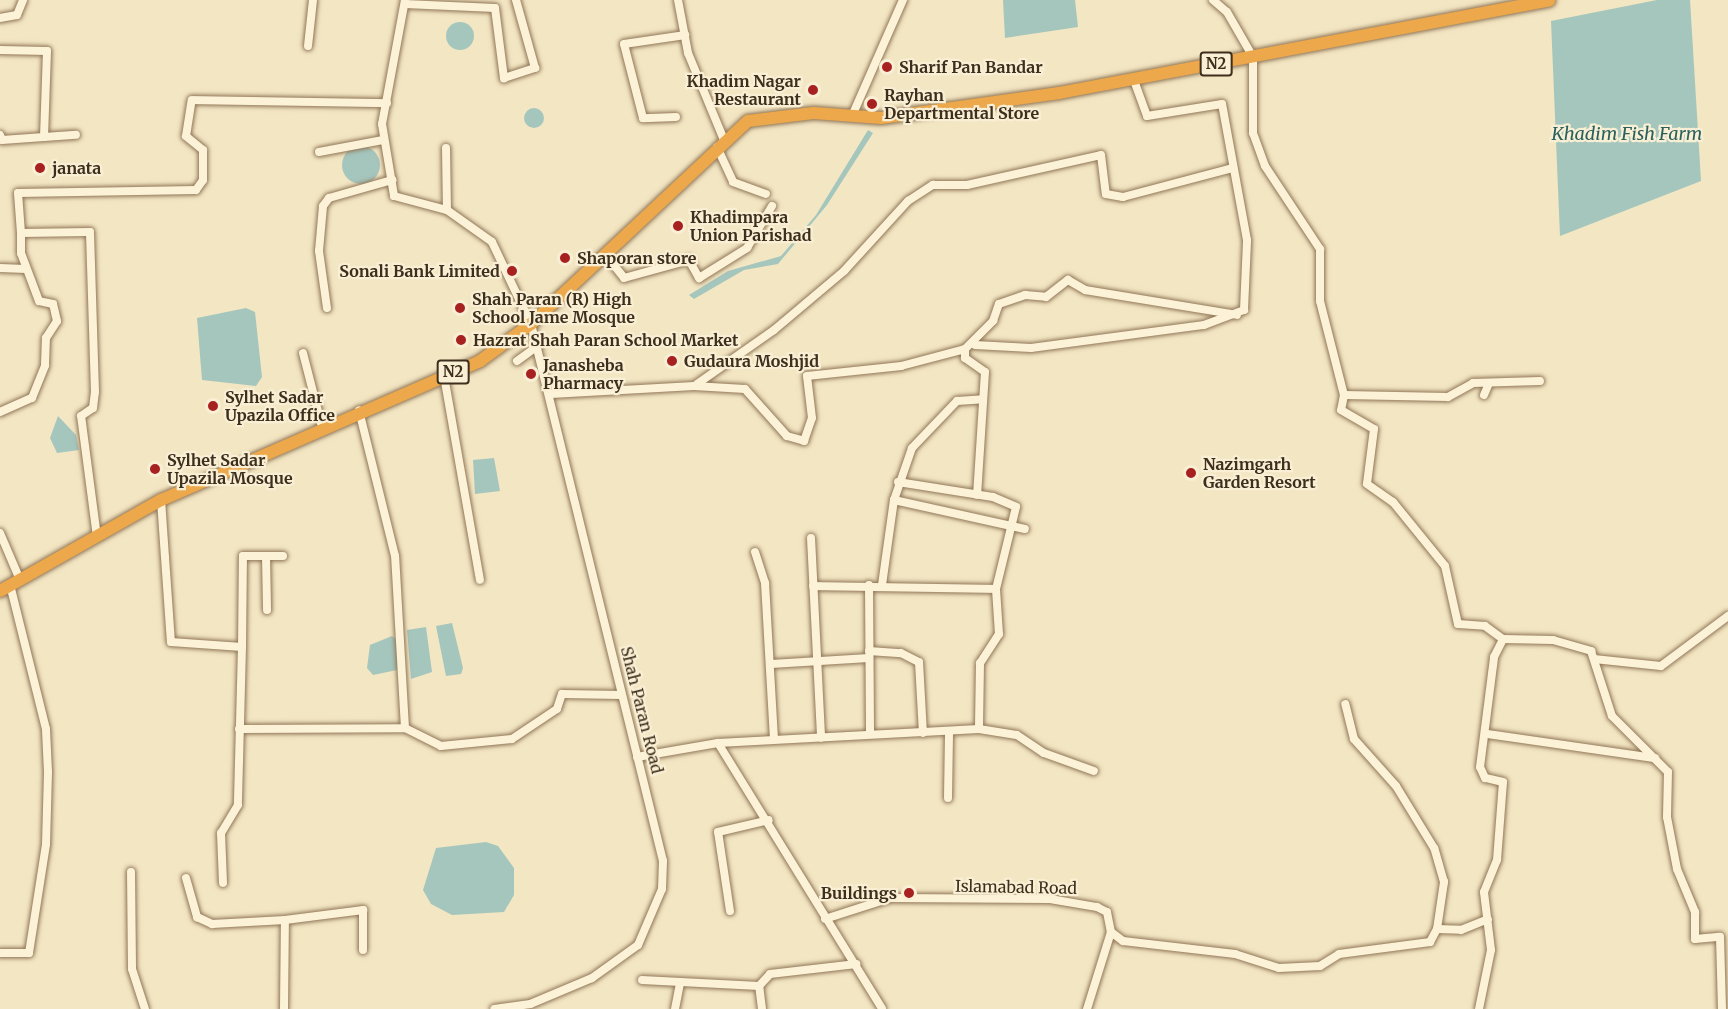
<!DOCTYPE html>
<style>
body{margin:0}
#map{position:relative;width:1728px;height:1009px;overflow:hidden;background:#f3e6c3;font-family:Merriweather,serif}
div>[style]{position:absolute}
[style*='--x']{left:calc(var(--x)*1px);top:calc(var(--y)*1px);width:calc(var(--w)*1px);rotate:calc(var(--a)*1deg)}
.water>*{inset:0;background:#a5c6bd}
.round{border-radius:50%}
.roads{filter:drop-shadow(0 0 2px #907657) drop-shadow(0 0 2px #907657)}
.minor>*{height:8px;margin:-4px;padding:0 4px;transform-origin:4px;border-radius:4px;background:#fcf2d7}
.highway>*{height:12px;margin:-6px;padding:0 6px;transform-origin:6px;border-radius:6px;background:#eca84a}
.dots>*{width:16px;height:16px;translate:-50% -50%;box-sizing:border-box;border:3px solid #f9efd4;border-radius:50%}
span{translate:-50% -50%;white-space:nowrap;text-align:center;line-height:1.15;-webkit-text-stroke:4.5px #f9efd4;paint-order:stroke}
.shield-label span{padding:2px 4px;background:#f9efd4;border:2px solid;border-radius:4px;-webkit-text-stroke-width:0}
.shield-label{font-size:15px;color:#3e2e1d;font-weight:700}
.poi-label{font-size:16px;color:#3e2e1d;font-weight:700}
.left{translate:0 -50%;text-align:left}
.right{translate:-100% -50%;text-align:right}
.street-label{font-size:16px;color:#3e2e1d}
.water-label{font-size:18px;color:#2a605d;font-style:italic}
</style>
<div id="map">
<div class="water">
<i style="clip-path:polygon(1003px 0,1075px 0,1078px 27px,1005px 38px)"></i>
<i style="clip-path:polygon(1657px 0,1690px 0,1701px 181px,1560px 236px,1551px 21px)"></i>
<i class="round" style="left:446px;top:22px;width:28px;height:28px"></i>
<i class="round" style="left:524px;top:108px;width:20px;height:20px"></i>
<i style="clip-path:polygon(868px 130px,873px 133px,827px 205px,778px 264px,744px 270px,694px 299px,689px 295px,728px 271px,781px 256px,816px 215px)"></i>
<i class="round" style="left:342px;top:146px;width:38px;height:38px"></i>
<i style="clip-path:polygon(246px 308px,255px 312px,262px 377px,256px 386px,202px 380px,197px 318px)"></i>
<i style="clip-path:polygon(58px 416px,76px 435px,79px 450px,57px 453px,50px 438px)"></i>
<i style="clip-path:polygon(494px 458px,500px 491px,475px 494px,473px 460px)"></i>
<i style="clip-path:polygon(452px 623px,463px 668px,461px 674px,446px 676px,436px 626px)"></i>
<i style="clip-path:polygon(426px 627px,432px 672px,411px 679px,407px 630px)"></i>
<i style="clip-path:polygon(392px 636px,398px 641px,397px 670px,373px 675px,367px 668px,370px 645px)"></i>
<i style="clip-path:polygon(486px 842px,498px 846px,514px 868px,514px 895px,504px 912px,452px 915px,431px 904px,423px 890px,436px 848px)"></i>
</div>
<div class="roads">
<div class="minor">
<i style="--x:405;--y:0;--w:126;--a:100.5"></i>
<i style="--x:382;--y:124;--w:73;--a:80.5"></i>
<i style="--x:394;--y:196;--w:55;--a:14.8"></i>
<i style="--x:447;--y:210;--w:55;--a:35.4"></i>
<i style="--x:492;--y:242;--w:91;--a:64.6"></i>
<i style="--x:531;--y:324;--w:553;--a:76.19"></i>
<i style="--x:663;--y:861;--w:28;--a:92"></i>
<i style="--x:662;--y:889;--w:61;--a:113.2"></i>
<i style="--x:638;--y:945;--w:57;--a:144.3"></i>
<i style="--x:592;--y:978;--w:67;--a:157.2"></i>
<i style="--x:530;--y:1004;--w:36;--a:172"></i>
<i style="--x:678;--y:0;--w:54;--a:79.3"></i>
<i style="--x:688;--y:53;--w:94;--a:67.5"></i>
<i style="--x:1213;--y:0;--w:18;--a:41"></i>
<i style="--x:1227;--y:12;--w:52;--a:60"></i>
<i style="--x:1253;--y:57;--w:76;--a:90"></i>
<i style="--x:1253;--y:133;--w:35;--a:70"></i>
<i style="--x:1265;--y:166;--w:100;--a:56.5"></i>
<i style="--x:1320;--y:249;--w:52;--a:90"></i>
<i style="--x:1320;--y:301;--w:97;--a:75.7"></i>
<i style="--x:1344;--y:395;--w:15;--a:101"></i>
<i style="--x:1341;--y:410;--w:38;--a:30"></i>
<i style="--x:1374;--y:429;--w:55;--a:97.3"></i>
<i style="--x:1367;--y:484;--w:32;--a:35"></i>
<i style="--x:1393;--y:502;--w:82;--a:50.9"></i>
<i style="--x:1445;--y:566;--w:59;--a:77.4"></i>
<i style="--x:1458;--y:624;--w:27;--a:4"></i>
<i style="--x:1485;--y:626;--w:22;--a:36"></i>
<i style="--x:1503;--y:639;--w:50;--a:1.1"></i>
<i style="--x:1553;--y:640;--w:40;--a:16"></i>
<i style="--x:1591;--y:651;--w:68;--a:72.1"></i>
<i style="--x:1612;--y:716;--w:79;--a:45"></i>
<i style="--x:1668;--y:772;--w:45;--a:91.3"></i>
<i style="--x:1667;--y:817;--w:53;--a:79.1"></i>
<i style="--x:1677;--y:869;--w:47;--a:67.3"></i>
<i style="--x:1695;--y:912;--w:27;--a:90"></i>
<i style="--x:1695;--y:939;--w:25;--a:-5"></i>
<i style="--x:1720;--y:937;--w:72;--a:88.4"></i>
<i style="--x:405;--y:4;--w:90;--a:2.5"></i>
<i style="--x:495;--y:8;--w:71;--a:82.7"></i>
<i style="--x:504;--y:78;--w:33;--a:-18"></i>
<i style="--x:535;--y:68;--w:71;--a:-105.6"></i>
<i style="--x:0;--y:18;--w:17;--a:-10"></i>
<i style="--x:17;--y:15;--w:16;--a:-68"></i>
<i style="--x:308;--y:46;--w:46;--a:-83.8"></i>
<i style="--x:0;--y:50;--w:47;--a:1.2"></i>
<i style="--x:47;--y:51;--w:86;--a:92"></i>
<i style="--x:44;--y:137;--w:32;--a:-4"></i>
<i style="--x:852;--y:116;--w:127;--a:-66.3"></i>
<i style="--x:676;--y:117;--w:33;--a:178"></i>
<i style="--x:643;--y:118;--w:76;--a:-104.4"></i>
<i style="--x:624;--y:44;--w:62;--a:-8.4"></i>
<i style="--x:0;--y:135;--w:5;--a:68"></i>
<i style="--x:2;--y:140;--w:42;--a:-4.1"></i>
<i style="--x:717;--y:147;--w:38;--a:65"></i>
<i style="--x:733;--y:182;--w:35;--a:20"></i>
<i style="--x:446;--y:148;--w:62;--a:89.1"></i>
<i style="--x:319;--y:152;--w:65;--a:-10.6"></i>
<i style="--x:604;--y:253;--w:32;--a:51"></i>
<i style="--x:624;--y:278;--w:67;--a:-15.5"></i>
<i style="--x:689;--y:260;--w:21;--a:61"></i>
<i style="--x:699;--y:278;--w:57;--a:-32"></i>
<i style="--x:747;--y:248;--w:49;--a:-59.2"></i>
<i style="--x:0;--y:268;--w:26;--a:2"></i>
<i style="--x:327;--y:308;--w:58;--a:-98"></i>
<i style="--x:319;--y:251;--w:45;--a:-84.9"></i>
<i style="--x:323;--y:206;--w:10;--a:-53"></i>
<i style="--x:329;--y:198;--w:66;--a:-15.9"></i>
<i style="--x:975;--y:345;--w:56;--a:3.1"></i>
<i style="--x:1031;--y:348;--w:175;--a:-7.6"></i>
<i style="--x:1204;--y:325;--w:43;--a:-20.6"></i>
<i style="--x:1244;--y:310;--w:70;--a:-87.5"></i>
<i style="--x:1247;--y:240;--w:138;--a:-100.4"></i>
<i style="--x:1222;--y:104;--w:76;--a:170.9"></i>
<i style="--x:1147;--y:116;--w:38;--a:-110"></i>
<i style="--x:965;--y:349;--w:9;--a:90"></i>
<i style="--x:965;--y:358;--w:24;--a:35"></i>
<i style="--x:985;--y:372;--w:123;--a:93.7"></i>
<i style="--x:303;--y:353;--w:76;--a:75.6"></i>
<i style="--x:517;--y:361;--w:27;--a:-36"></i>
<i style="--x:444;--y:376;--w:207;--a:80"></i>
<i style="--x:697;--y:384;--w:94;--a:-35"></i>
<i style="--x:774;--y:330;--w:92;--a:-40.1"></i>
<i style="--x:844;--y:271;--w:95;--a:-47.6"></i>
<i style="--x:908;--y:201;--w:30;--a:-33"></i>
<i style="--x:933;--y:185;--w:34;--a:0"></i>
<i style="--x:967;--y:185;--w:137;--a:-12.6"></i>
<i style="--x:1101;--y:155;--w:39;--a:83"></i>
<i style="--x:1106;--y:194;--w:17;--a:10"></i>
<i style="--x:1123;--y:197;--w:114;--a:-14.8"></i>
<i style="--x:551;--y:394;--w:143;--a:-3.2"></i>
<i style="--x:694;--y:386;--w:51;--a:3.4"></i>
<i style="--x:745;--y:389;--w:63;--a:48.2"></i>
<i style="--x:787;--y:436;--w:18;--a:16"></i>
<i style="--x:804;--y:441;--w:24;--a:-71"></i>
<i style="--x:812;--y:418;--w:42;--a:-96.8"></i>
<i style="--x:807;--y:376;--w:95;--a:-6.1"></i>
<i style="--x:901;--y:366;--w:66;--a:-14.9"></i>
<i style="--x:965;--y:349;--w:40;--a:-45"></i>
<i style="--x:993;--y:321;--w:18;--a:-71"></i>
<i style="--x:999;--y:304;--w:28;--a:-19"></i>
<i style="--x:1025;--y:295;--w:21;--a:5"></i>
<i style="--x:1046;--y:297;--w:28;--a:-38"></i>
<i style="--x:1068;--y:280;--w:20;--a:30"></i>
<i style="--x:1085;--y:290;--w:154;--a:9.3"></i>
<i style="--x:1344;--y:395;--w:104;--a:1.1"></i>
<i style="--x:1448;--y:397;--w:29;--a:-29"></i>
<i style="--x:1473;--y:383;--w:67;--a:-1.7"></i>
<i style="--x:1484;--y:395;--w:13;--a:-67"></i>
<i style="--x:0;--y:412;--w:35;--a:-24"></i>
<i style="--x:32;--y:398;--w:35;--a:-68"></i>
<i style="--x:45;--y:365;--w:27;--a:-88"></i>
<i style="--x:46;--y:338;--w:20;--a:-57"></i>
<i style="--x:57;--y:321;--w:17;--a:-103"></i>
<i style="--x:53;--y:304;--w:14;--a:-168"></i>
<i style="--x:39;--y:301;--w:51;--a:-110.6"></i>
<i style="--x:21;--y:253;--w:20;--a:-90"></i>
<i style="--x:898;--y:482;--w:96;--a:9"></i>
<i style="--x:993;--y:497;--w:25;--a:23"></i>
<i style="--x:1016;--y:507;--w:84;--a:103.7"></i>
<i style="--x:996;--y:589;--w:45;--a:86.2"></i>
<i style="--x:999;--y:634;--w:35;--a:123"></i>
<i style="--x:980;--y:663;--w:66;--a:90.9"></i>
<i style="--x:161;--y:500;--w:142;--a:86"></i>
<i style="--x:171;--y:642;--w:71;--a:4"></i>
<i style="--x:242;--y:647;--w:158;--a:91.5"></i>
<i style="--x:238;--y:805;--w:33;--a:121"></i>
<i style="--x:221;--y:833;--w:50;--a:87.7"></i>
<i style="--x:894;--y:500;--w:134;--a:12.5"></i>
<i style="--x:0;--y:533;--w:51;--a:66.9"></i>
<i style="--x:97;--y:537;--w:122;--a:-97.5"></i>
<i style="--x:81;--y:416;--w:14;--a:-34"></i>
<i style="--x:93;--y:408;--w:16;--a:-83"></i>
<i style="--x:95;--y:392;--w:160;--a:-91.8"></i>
<i style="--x:90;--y:232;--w:69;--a:179.2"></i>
<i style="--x:21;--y:233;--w:40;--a:-94.3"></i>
<i style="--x:18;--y:193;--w:178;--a:-1"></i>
<i style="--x:196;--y:190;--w:12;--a:-55"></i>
<i style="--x:203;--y:180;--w:30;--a:-90"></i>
<i style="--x:203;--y:150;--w:22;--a:-141"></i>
<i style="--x:186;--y:136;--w:36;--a:-81"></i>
<i style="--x:192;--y:100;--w:195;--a:0.9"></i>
<i style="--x:811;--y:538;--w:200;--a:87.1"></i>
<i style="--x:755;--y:552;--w:33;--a:72"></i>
<i style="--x:765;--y:583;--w:156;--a:86.7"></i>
<i style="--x:266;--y:556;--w:54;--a:88.9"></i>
<i style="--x:869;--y:585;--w:148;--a:89.6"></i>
<i style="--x:882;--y:585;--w:86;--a:-82"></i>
<i style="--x:894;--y:500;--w:55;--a:-70.9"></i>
<i style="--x:912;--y:448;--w:65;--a:-46.2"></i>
<i style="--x:957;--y:401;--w:26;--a:-4"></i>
<i style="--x:813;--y:586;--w:183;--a:0.9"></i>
<i style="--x:242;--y:647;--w:91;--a:-89.4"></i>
<i style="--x:243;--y:556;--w:40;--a:0"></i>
<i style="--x:869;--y:651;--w:32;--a:4"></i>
<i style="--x:901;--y:653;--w:20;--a:27"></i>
<i style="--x:919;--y:662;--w:71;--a:86.8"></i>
<i style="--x:1594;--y:659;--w:67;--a:6"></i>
<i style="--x:1661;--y:666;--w:84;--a:-36.7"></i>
<i style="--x:771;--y:664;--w:98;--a:-3.5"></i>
<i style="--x:405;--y:728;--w:40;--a:26.6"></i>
<i style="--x:441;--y:746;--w:71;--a:-5.6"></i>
<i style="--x:512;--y:739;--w:54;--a:-33.7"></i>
<i style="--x:557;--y:709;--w:16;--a:-72"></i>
<i style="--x:562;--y:694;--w:59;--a:1"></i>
<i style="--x:239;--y:729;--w:166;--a:-0.3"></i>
<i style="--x:405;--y:728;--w:172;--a:-93.3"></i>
<i style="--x:395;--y:556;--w:150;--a:-103.9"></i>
<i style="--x:1488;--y:734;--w:169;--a:8.2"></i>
<i style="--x:718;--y:743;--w:312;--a:58.3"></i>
<i style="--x:637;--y:757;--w:82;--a:-9.8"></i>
<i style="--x:718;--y:743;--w:261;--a:-3.1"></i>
<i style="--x:979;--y:729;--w:38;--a:9"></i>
<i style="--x:1017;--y:735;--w:32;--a:34"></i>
<i style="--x:1044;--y:753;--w:53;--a:19.8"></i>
<i style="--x:948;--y:798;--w:66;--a:-89.1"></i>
<i style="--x:131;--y:872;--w:97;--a:89.4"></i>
<i style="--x:132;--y:969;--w:42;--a:72"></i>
<i style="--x:186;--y:878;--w:41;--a:74.2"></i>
<i style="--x:197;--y:917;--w:17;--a:25"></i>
<i style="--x:212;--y:924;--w:73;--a:-3.1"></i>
<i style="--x:730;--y:911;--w:80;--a:-98.6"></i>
<i style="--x:718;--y:832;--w:52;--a:-13.2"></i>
<i style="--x:825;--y:919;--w:68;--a:-17.9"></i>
<i style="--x:890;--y:898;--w:160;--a:0.4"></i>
<i style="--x:1050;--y:899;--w:48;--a:9.7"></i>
<i style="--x:1097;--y:907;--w:11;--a:27"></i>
<i style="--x:1107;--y:912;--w:20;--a:79"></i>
<i style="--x:1111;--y:932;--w:81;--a:107.3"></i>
<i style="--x:1437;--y:929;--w:24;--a:2"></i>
<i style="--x:1461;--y:930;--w:29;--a:-22"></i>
<i style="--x:1111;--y:932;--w:15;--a:37"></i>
<i style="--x:1123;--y:941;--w:113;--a:6.6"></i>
<i style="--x:1235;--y:954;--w:46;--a:17.7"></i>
<i style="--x:1279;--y:968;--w:41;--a:-2.8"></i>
<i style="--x:1320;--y:966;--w:22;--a:-32"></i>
<i style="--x:1339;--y:954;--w:92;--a:-7.5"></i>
<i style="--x:1430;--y:942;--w:15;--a:-62"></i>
<i style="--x:1437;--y:929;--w:48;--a:-81.5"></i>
<i style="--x:1444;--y:882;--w:35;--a:-106"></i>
<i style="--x:1434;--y:848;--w:73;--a:-121.5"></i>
<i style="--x:1396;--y:786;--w:63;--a:-131.8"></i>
<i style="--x:1354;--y:739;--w:36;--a:-104"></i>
<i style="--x:0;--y:953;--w:29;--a:0"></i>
<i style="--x:29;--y:953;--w:110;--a:-81.1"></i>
<i style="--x:46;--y:844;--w:72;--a:-88.4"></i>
<i style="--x:48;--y:772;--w:43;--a:-92.7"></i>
<i style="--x:46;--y:729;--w:148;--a:-104"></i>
<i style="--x:642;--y:980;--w:117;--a:2.9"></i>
<i style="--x:284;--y:1009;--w:89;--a:-89.4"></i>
<i style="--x:285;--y:920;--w:79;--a:-7.3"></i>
<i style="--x:363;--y:910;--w:40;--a:90"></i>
<i style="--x:675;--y:1009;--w:26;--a:-79"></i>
<i style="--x:762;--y:1009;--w:23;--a:-97"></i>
<i style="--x:759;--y:986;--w:16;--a:-47"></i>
<i style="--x:770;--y:974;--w:87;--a:-6.6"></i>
<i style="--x:1479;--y:1009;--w:60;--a:-78.5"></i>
<i style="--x:1491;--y:950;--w:58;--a:-96.9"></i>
<i style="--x:1484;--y:892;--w:35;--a:-68"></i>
<i style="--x:1497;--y:860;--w:78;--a:-85.6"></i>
<i style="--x:1503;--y:782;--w:18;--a:-167"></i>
<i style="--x:1485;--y:778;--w:12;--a:-114"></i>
<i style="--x:1480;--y:767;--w:111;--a:-82.7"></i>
<i style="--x:1494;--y:657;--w:20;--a:-63"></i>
</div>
<div class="highway">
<i style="--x:0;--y:591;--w:185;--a:-29.5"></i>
<i style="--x:161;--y:500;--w:348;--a:-23.5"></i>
<i style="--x:480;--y:361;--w:63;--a:-36"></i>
<i style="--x:531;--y:324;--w:297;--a:-43.1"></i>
<i style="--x:748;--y:121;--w:66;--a:-6.9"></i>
<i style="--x:814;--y:113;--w:67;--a:4.3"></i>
<i style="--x:881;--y:118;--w:180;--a:-8"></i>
<i style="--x:1059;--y:93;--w:499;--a:-10.7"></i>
</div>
</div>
<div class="dots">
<i style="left:887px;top:67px;background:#a62120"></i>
<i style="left:813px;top:90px;background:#a62120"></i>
<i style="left:872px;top:104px;background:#a62120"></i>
<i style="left:40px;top:168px;background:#a62120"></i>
<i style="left:678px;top:226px;background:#a62120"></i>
<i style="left:565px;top:258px;background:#a62120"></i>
<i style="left:512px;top:271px;background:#a62120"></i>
<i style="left:460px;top:308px;background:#a62120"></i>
<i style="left:461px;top:340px;background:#a62120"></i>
<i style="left:672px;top:361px;background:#a62120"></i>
<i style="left:531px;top:374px;background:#a62120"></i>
<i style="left:213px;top:406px;background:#a62120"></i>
<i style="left:155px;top:469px;background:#a62120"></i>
<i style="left:1191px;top:473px;background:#a62120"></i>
<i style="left:909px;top:893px;background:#a62120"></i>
</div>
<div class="shield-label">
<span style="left:1216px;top:64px">N2</span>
<span style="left:453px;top:372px">N2</span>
</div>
<div class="poi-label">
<span class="left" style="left:899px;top:67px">Sharif Pan Bandar</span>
<span class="right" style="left:801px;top:90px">Khadim Nagar<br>Restaurant</span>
<span class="left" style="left:884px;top:104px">Rayhan<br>Departmental Store</span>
<span class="left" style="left:52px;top:168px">janata</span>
<span class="left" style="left:690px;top:226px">Khadimpara<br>Union Parishad</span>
<span class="left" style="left:577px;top:258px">Shaporan store</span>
<span class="right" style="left:500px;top:271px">Sonali Bank Limited</span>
<span class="left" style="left:472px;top:308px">Shah Paran (R) High<br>School Jame Mosque</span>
<span class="left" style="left:473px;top:340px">Hazrat Shah Paran School Market</span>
<span class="left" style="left:684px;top:361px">Gudaura Moshjid</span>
<span class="left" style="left:543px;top:374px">Janasheba<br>Pharmacy</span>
<span class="left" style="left:225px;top:406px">Sylhet Sadar<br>Upazila Office</span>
<span class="left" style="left:167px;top:469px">Sylhet Sadar<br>Upazila Mosque</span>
<span class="left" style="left:1203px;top:473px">Nazimgarh<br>Garden Resort</span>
<span class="right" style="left:897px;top:893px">Buildings</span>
</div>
<div class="street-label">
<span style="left:642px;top:710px;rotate:76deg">Shah Paran Road</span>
<span style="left:1016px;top:887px;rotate:1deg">Islamabad Road</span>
</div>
<div class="water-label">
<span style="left:1627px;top:134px">Khadim Fish Farm</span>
</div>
</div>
